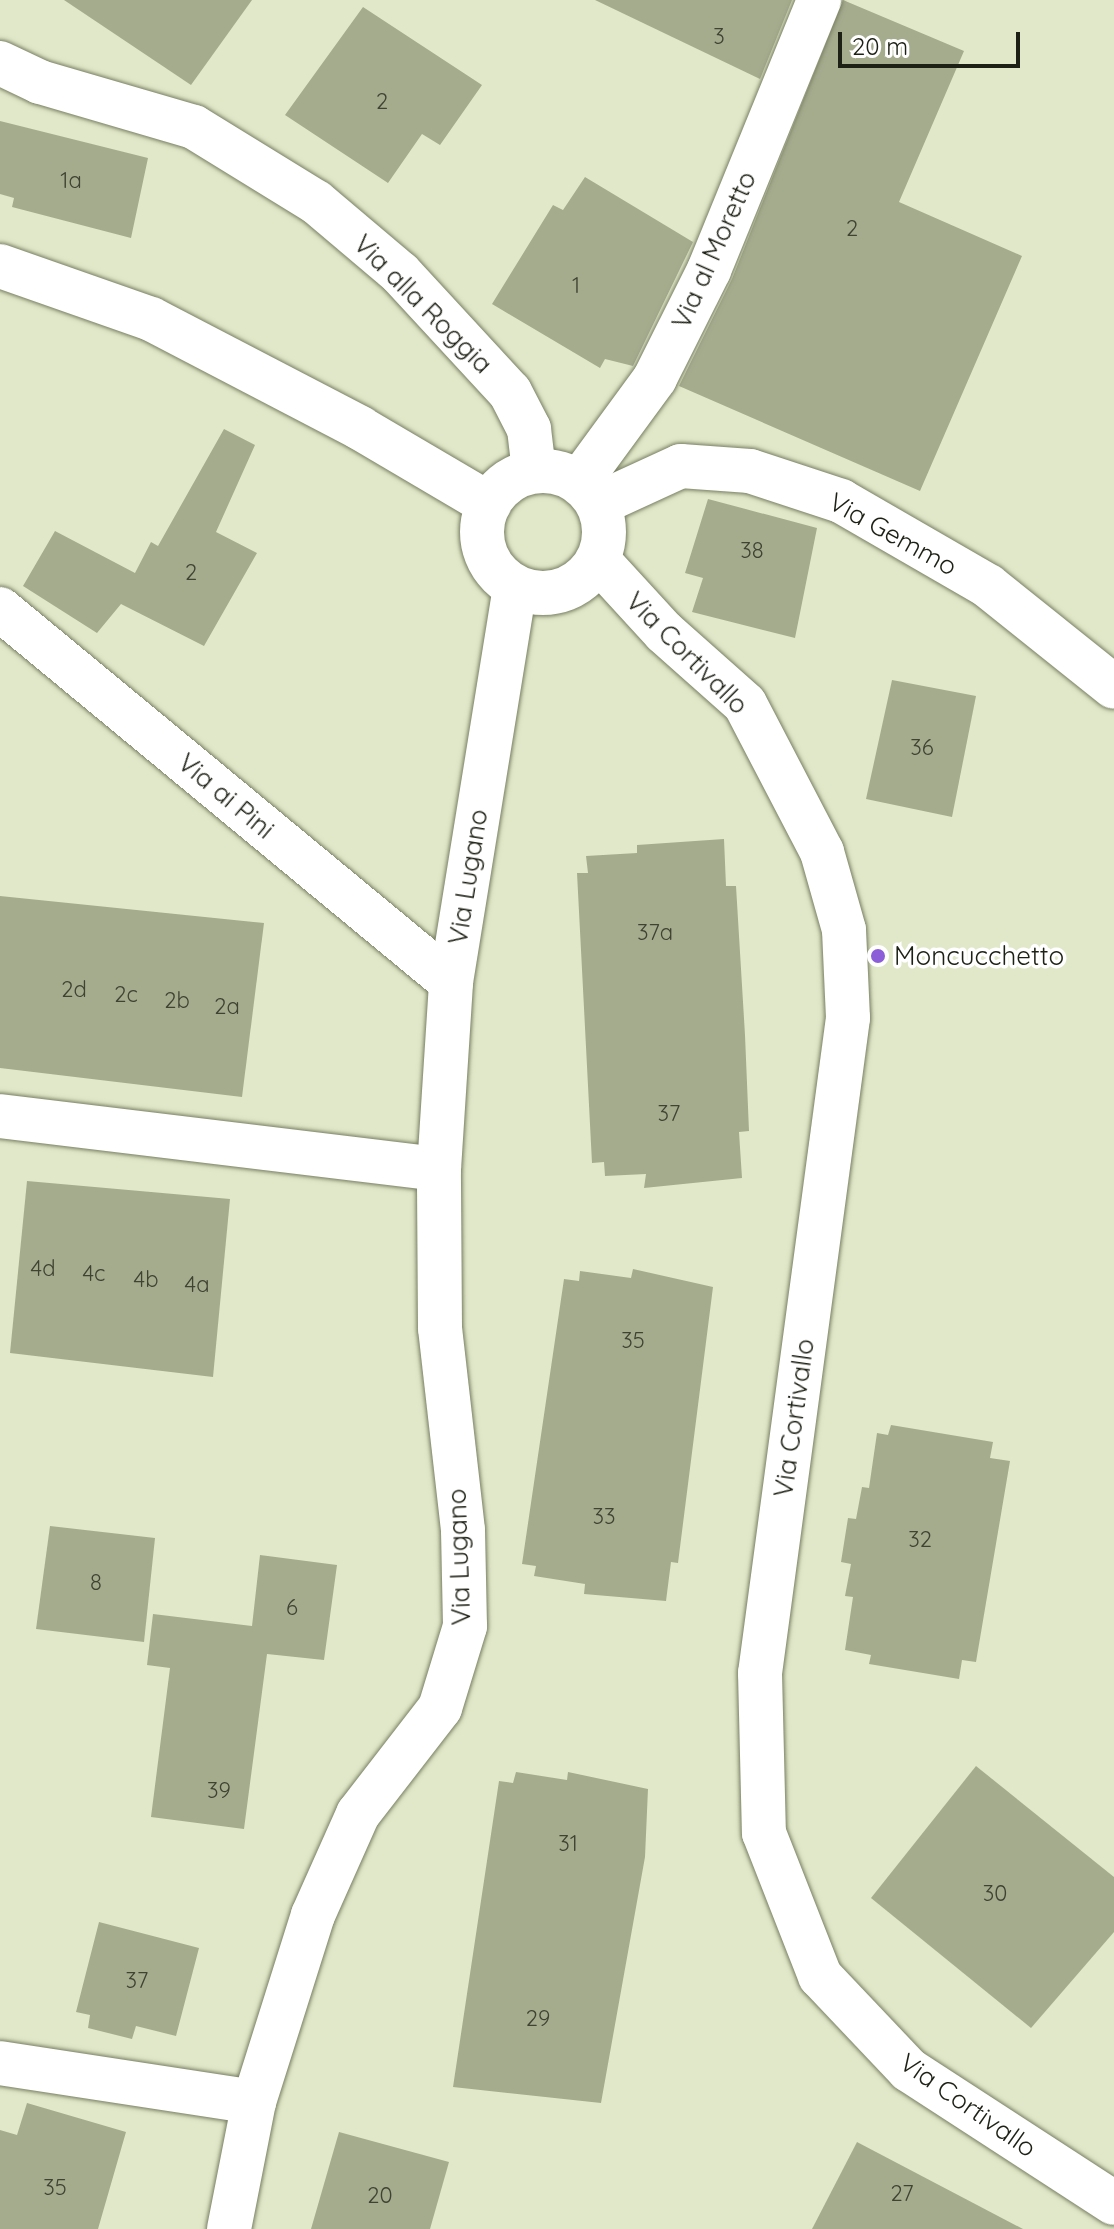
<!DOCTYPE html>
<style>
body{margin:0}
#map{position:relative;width:1114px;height:2229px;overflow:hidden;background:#e1e8c9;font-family:Quicksand,sans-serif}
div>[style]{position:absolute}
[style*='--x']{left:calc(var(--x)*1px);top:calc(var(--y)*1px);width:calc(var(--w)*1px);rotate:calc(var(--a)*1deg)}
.building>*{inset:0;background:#a5ac8e}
.roads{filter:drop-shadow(0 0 2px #787f62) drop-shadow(0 0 2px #787f62)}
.street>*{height:44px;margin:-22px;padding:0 22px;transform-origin:22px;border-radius:22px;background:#fff}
.secondary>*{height:44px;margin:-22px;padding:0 22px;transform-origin:22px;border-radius:22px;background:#fff}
.secondary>.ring{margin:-22px;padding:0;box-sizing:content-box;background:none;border:44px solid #fff;border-radius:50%}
.dots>*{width:22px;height:22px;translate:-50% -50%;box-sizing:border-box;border:4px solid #fff;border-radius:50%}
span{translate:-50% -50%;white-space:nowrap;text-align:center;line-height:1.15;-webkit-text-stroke:7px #fff;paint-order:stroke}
.number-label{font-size:22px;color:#3f4332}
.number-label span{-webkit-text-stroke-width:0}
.street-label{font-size:26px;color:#1d2014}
.poi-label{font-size:26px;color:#1d2014}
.left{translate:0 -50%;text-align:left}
.scale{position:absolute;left:838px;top:32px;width:182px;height:36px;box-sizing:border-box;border:4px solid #1d2014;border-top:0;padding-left:10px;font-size:24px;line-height:28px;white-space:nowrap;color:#1d2014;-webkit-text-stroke:6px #fff;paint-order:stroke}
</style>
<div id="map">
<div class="building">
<i style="clip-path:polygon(64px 0,252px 0,191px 85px)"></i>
<i style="clip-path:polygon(595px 0,792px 0,760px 79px)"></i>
<i style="clip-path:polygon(843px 0,964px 51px,899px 202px,1022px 256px,920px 491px,679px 386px,732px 279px)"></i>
<i style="clip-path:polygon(363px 7px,482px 85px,440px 145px,422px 134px,388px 183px,285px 115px)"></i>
<i style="clip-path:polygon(0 121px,148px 158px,131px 238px,12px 207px,14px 198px,0 194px)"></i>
<i style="clip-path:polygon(585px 177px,693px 242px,633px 366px,605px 359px,600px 368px,492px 304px,553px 205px,563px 210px)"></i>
<i style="clip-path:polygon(224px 429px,255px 445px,216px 532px,257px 553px,204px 646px,121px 604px,97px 633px,23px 586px,55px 531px,135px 573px,151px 542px,158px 546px)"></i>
<i style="clip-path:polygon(708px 499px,817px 528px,795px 638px,692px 612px,703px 578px,685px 573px)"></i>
<i style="clip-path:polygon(892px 680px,976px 696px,952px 817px,866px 799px)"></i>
<i style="clip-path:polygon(724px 839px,726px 886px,736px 886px,745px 1035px,749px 1131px,739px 1132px,742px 1178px,644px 1188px,646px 1174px,605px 1176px,604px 1162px,592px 1163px,577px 873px,588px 873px,586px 856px,637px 853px,637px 845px)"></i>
<i style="clip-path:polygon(0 896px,264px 923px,242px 1097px,0 1068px)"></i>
<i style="clip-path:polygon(27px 1181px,230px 1199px,213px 1377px,10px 1353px)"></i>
<i style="clip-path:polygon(633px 1269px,713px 1287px,678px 1563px,671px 1562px,666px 1601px,584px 1594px,585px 1584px,534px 1576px,536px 1566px,522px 1564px,564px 1279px,579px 1281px,580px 1271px,631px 1278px)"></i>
<i style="clip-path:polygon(891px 1425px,993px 1442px,990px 1458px,1010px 1461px,976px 1662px,962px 1660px,959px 1679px,869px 1664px,871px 1655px,845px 1650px,853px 1597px,845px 1596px,851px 1564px,841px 1562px,848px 1518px,856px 1519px,862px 1487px,869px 1488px,877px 1433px,888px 1435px)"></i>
<i style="clip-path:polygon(50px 1526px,155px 1538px,144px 1642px,36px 1629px)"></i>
<i style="clip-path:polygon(260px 1555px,337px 1565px,324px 1660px,267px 1654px,244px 1829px,151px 1817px,170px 1668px,147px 1665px,153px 1614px,252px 1626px)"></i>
<i style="clip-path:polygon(976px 1766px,1114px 1877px,1114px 1932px,1031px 2028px,871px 1898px)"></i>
<i style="clip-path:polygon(516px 1772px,567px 1780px,568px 1772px,648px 1789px,645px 1857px,601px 2103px,453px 2087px,499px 1781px,513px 1783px)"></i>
<i style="clip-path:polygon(99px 1922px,199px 1948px,176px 2036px,136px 2026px,132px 2039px,88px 2028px,90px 2015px,76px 2012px)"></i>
<i style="clip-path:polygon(27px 2103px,126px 2132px,98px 2229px,0 2229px,0 2130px,17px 2135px)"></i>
<i style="clip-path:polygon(339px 2132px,449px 2162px,430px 2229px,311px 2229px)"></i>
<i style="clip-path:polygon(857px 2142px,1023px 2229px,812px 2229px)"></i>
</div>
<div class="roads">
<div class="street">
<i style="--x:0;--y:63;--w:44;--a:25.4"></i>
<i style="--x:40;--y:82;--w:160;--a:16.3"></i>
<i style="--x:194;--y:127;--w:143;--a:31.6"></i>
<i style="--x:316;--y:202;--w:110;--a:40.2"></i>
<i style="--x:400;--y:273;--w:162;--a:47.3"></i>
<i style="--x:510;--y:392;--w:42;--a:62.8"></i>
<i style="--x:529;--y:429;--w:42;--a:83.2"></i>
<i style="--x:579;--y:482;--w:129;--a:-53.8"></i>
<i style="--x:655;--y:378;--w:121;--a:-63.4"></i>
<i style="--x:709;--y:270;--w:292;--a:-67.8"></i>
<i style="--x:598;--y:504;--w:91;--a:-24.6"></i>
<i style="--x:681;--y:466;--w:69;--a:4.1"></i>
<i style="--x:750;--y:471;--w:96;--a:18.2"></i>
<i style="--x:841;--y:501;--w:170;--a:30"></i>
<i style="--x:988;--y:586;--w:161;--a:38.7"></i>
<i style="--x:598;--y:560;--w:98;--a:47.5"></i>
<i style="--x:664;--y:632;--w:108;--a:41.6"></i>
<i style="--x:745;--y:704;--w:167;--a:62.5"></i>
<i style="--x:822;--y:852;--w:81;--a:74.2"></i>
<i style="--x:844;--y:930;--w:88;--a:87.4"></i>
<i style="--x:848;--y:1018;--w:661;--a:97.65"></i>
<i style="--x:760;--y:1673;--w:160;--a:88.6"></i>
<i style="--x:764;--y:1833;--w:154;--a:68.6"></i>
<i style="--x:820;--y:1976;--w:129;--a:46.6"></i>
<i style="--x:909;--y:2070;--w:244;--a:33"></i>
<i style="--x:0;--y:609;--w:585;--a:39.59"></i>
<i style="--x:0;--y:1116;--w:442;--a:6.9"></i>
<i style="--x:0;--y:2063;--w:257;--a:8.7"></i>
</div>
<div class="secondary">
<i style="--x:0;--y:266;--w:160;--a:19.3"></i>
<i style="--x:151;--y:319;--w:236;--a:27.5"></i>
<i style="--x:360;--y:428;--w:150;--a:30.5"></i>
<i class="ring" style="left:482px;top:471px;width:78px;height:78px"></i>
<i style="--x:229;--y:2229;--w:129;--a:-78.9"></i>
<i style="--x:254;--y:2102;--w:196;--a:-72.5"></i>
<i style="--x:313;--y:1915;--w:111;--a:-66"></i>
<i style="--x:358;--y:1814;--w:134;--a:-52.3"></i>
<i style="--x:440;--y:1708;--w:86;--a:-73"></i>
<i style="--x:465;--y:1626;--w:96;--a:-91.2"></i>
<i style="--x:463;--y:1530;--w:203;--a:-96.5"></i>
<i style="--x:440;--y:1328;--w:159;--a:-90.4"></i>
<i style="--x:439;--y:1169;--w:187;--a:-86.3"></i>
<i style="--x:451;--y:982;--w:400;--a:-80.8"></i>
</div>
</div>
<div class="dots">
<i style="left:878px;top:956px;background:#8c5fd8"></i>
</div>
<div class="number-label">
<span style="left:719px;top:37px">3</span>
<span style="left:382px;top:102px">2</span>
<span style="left:71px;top:181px">1a</span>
<span style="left:852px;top:229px">2</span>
<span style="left:576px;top:286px">1</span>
<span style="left:752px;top:551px">38</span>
<span style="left:191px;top:573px">2</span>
<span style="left:922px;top:748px">36</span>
<span style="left:655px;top:933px">37a</span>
<span style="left:74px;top:990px">2d</span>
<span style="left:126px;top:995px">2c</span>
<span style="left:177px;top:1001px">2b</span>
<span style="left:227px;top:1007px">2a</span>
<span style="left:669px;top:1114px">37</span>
<span style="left:43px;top:1269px">4d</span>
<span style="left:94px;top:1274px">4c</span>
<span style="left:146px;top:1280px">4b</span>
<span style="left:197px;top:1285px">4a</span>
<span style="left:633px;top:1341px">35</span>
<span style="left:604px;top:1517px">33</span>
<span style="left:920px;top:1540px">32</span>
<span style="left:96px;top:1583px">8</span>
<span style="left:292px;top:1608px">6</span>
<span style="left:219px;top:1791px">39</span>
<span style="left:568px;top:1844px">31</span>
<span style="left:995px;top:1894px">30</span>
<span style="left:137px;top:1981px">37</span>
<span style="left:538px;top:2019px">29</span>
<span style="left:55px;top:2188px">35</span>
<span style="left:902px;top:2194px">27</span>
<span style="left:380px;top:2196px">20</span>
</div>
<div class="street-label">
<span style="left:714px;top:250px;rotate:-66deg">Via al Moretto</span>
<span style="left:423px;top:304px;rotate:45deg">Via alla Roggia</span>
<span style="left:893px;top:534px;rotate:29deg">Via Gemmo</span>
<span style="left:687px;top:653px;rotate:45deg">Via Cortivallo</span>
<span style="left:226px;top:796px;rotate:40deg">Via ai Pini</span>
<span style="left:468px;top:877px;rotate:-81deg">Via Lugano</span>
<span style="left:794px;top:1418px;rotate:-82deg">Via Cortivallo</span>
<span style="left:459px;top:1557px;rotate:-92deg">Via Lugano</span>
<span style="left:968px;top:2105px;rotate:35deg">Via Cortivallo</span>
</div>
<div class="poi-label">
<span class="left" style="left:894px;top:956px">Moncucchetto</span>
</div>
<div class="scale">20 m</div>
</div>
